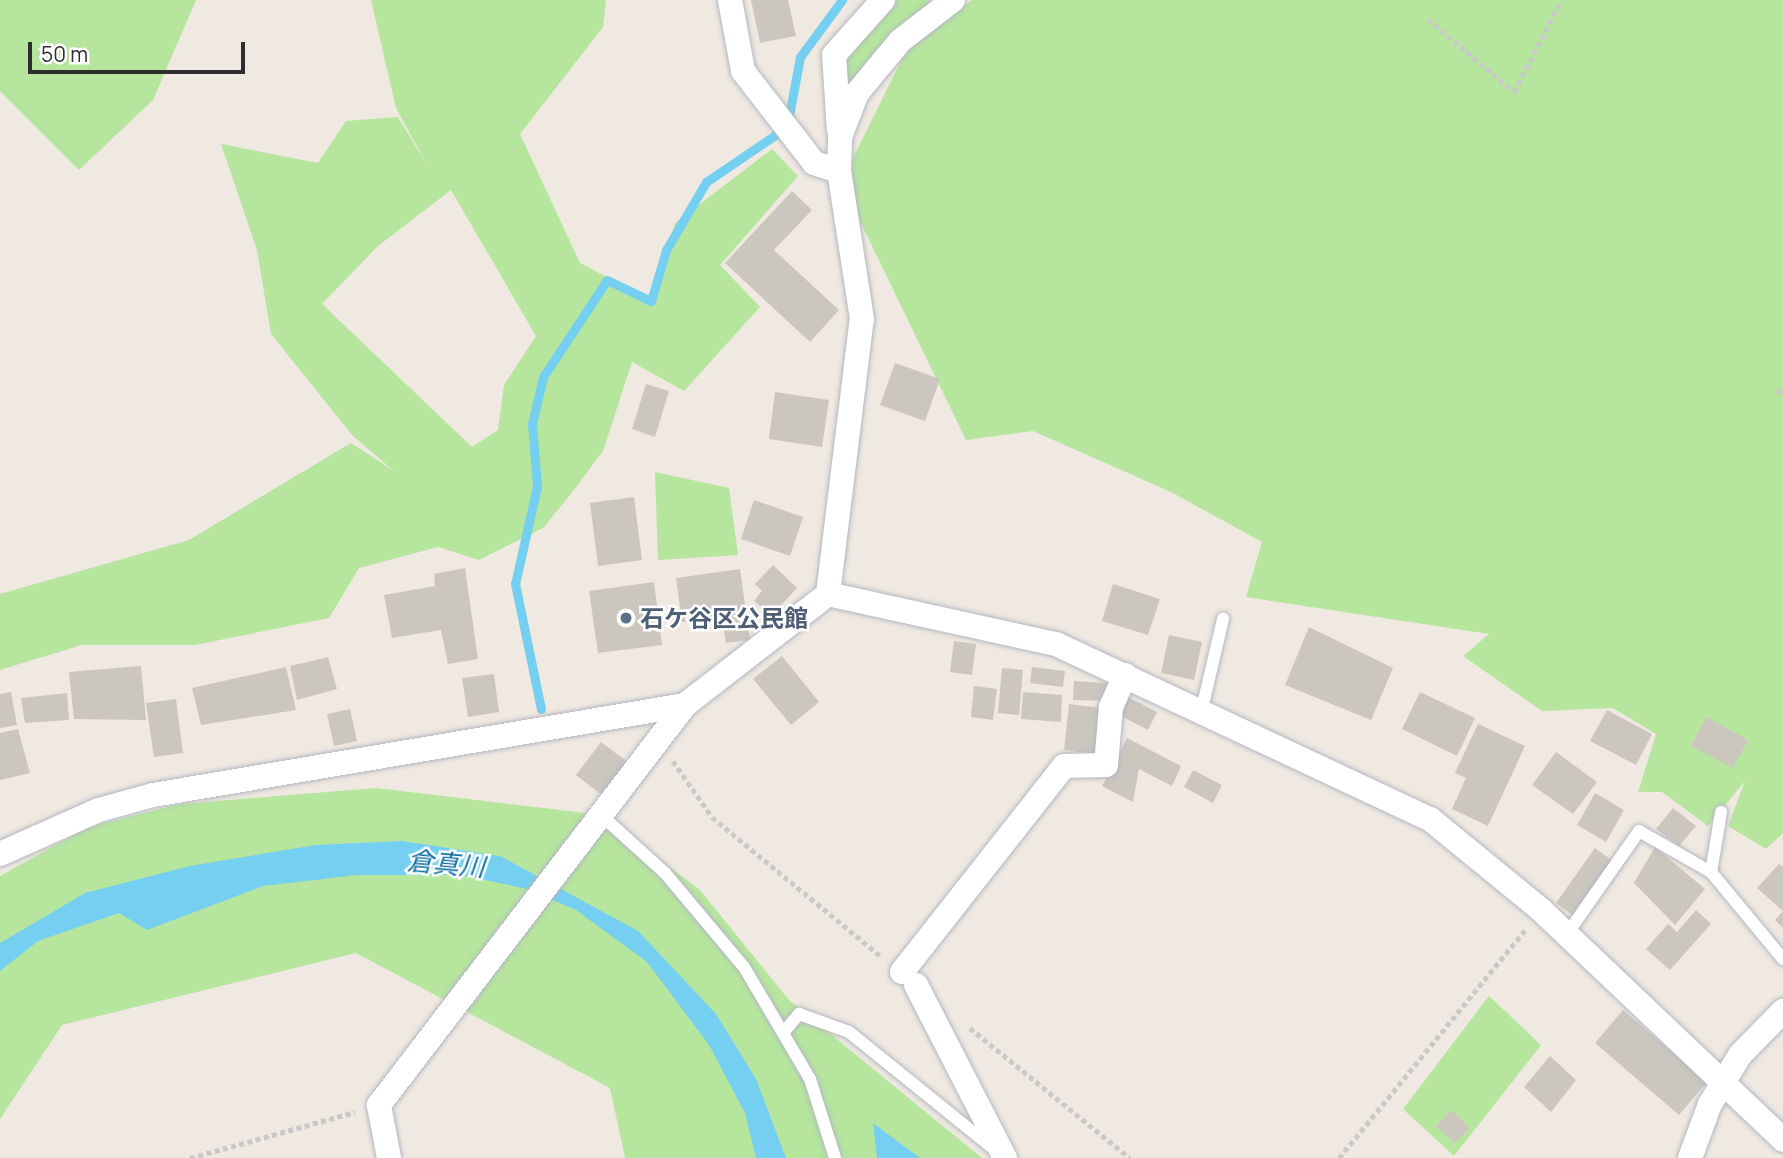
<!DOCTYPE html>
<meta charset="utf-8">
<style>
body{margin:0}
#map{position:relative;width:1783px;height:1158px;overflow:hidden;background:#efe9e1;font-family:Manrope,"Noto Sans JP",sans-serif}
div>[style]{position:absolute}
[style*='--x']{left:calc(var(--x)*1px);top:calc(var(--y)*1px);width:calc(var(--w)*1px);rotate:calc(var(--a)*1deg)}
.green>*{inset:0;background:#b6e59e}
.water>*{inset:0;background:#75cff0}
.stream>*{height:9px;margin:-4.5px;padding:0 4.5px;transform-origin:4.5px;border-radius:4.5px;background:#75cff0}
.building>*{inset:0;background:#cbc7bf}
.path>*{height:4.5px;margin-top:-2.25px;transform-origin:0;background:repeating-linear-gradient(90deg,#c9c9c9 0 5px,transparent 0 8.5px)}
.roads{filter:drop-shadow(0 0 2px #b4b7c1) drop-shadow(0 0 2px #b4b7c1)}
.lane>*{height:12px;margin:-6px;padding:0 6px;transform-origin:6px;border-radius:6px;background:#fff}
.street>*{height:24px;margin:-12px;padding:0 12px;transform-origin:12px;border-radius:12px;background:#fff}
.dots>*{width:19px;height:19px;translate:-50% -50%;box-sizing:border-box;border:4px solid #fff;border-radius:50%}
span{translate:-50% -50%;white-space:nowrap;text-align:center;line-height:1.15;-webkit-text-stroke:5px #fff;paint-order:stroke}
.service-label{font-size:24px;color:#4e5e75;font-weight:700}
.left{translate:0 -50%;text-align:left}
.water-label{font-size:26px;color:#0d6fa3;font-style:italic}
.scale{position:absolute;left:28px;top:42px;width:217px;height:32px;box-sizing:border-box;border:4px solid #2e2e2e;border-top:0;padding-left:9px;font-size:21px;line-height:24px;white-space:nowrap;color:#2e2e2e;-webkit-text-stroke:5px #fff;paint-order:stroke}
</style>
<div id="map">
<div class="green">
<i style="clip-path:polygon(0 0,196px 0,153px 100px,79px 170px,0 91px)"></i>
<i style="clip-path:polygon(evenodd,371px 0,606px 0,603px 27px,520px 134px,580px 263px,650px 300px,650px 305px,675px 223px,772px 149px,798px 176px,720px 265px,760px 307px,684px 391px,632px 362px,603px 451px,574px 490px,543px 528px,479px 560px,438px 547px,359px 568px,329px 618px,195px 645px,82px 645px,0 670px,0 594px,189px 540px,351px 443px,394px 471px,352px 435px,271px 334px,257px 250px,221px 144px,318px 163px,346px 121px,398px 117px,427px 165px,396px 108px,371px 0,451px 190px,536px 336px,504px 385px,498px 430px,472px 447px,322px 304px,378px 246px,451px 190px)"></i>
<i style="clip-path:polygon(891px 0,945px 0,840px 101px,846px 36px)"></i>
<i style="clip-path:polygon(972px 0,1783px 0,1783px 833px,1766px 849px,1728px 826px,1745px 781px,1708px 826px,1662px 792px,1638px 792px,1656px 734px,1613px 708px,1542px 711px,1463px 656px,1489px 634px,1246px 597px,1262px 542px,1171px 492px,1033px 431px,966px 440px,841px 182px,909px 45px)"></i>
<i style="clip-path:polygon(655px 472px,729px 488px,738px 555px,658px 560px)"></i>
<i style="clip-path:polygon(376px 788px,601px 815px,700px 890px,789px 1000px,982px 1158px,625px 1158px,610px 1088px,356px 953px,62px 1025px,0 1119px,0 876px,88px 827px,180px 804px)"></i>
<i style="clip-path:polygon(1489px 996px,1541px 1045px,1454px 1156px,1403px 1109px)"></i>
</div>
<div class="water">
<i style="clip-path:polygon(402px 841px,500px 856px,638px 931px,716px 1014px,756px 1079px,786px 1158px,756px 1158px,745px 1113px,709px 1045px,647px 962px,576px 910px,527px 889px,462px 875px,357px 875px,263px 886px,147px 930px,119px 913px,38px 941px,0 971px,0 943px,85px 893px,190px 866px,316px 845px)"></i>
<i style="clip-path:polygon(873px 1123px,920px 1158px,877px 1158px)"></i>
</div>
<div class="stream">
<i style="--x:541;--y:709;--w:128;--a:-101.7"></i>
<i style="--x:515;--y:584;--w:100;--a:-77.3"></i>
<i style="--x:537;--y:486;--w:62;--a:-94.6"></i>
<i style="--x:532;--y:424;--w:48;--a:-76.8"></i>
<i style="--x:543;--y:377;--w:116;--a:-56.6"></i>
<i style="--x:607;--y:280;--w:49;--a:25.5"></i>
<i style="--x:651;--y:301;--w:53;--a:-73.6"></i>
<i style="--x:666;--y:250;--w:79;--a:-59.5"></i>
<i style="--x:706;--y:182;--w:98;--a:-34.2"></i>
<i style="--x:787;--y:127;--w:71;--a:-79.5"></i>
<i style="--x:800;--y:57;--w:71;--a:-53.6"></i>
</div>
<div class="building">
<i style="clip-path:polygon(751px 0,788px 0,796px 36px,760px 43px)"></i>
<i style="clip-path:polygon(792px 191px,812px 210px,774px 250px,839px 310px,810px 342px,725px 263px)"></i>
<i style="clip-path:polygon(895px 363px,940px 379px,925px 421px,880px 405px)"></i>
<i style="clip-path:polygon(646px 384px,669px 391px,655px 437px,632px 429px)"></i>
<i style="clip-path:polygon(775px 392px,829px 400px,822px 447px,769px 439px)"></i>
<i style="clip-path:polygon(634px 497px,642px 560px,598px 566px,590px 503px)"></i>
<i style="clip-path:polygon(754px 500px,803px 517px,790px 556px,741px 539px)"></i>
<i style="clip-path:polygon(773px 565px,797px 588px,771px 616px,754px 601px,762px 591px,755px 584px)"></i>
<i style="clip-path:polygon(465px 568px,478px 659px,448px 664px,441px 630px,392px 638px,384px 595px,435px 586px,434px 574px)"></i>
<i style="clip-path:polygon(740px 569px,750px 640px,726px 643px,722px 616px,682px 622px,676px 578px)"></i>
<i style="clip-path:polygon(654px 582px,662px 645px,598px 653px,589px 591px)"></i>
<i style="clip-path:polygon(1113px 584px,1160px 599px,1148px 635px,1102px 621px)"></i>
<i style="clip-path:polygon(1309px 627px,1393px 668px,1371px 720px,1285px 685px)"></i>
<i style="clip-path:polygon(1169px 635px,1202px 642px,1194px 680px,1161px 673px)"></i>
<i style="clip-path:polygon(954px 641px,976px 644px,972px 675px,950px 672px)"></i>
<i style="clip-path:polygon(782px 656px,819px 702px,791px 725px,753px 679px)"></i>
<i style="clip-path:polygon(328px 657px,337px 689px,297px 700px,290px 666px)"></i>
<i style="clip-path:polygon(141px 666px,146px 720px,74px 719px,69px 672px)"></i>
<i style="clip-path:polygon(286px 667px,296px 710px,201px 725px,192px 688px)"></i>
<i style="clip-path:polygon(1032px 667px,1065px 671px,1063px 687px,1030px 683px)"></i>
<i style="clip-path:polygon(1002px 668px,1023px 670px,1019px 715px,998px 713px)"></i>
<i style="clip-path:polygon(494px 674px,499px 712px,468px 717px,462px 678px)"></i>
<i style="clip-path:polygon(1074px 681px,1106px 683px,1105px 701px,1073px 700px)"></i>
<i style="clip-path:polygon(974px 686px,997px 689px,993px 720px,971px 717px)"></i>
<i style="clip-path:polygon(11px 692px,17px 725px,0 728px,0 694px)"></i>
<i style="clip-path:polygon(1023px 692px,1062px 695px,1061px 722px,1021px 719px)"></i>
<i style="clip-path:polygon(1420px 692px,1475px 718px,1457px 756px,1402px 729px)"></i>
<i style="clip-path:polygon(67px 693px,69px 720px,25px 723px,21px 698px)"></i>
<i style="clip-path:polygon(1128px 697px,1157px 712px,1148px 730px,1119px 715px)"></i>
<i style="clip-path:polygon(176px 699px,183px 753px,154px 757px,146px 703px)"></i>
<i style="clip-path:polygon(1069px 704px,1101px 708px,1097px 754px,1064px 750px)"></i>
<i style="clip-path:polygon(350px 709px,357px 741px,334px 746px,327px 714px)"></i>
<i style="clip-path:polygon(1607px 710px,1652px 734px,1636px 765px,1590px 741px)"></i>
<i style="clip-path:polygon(1706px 717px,1748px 740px,1733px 768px,1691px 746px)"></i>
<i style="clip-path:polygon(1478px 724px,1525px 746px,1488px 826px,1452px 809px,1466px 778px,1455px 773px)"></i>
<i style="clip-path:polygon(18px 729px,30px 773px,0 780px,0 733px)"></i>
<i style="clip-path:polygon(1127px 738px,1181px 766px,1172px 786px,1139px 769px,1133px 802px,1102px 786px)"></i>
<i style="clip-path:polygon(601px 742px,633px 766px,607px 799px,576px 775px)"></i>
<i style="clip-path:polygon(1556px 752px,1597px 782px,1573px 814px,1532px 785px)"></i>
<i style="clip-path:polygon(1193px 770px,1222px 785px,1213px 803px,1184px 787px)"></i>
<i style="clip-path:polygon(1595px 793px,1624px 810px,1606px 842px,1577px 825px)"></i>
<i style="clip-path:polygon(1673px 808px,1696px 826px,1679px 846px,1656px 829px)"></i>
<i style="clip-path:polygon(1655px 847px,1705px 889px,1675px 925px,1634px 883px)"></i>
<i style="clip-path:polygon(1595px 848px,1614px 862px,1574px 916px,1556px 903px)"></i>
<i style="clip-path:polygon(1779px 864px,1783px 867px,1783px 928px,1775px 920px,1783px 911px,1757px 888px)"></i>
<i style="clip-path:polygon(1696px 910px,1711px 924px,1670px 970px,1646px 949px,1668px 924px,1677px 932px)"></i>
<i style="clip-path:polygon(1623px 1010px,1707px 1082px,1679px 1115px,1595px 1043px)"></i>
<i style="clip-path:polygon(1550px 1056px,1576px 1080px,1551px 1112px,1524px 1087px)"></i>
<i style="clip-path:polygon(1451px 1110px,1470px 1128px,1455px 1143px,1436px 1126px)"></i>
</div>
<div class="path">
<i style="--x:1428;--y:19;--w:113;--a:40.3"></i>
<i style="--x:1514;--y:92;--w:103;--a:-62.9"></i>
<i style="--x:1776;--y:393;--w:8;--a:-30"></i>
<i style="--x:673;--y:761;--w:68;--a:55.1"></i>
<i style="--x:712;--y:817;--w:220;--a:39.5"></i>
<i style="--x:970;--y:1028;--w:206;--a:39.1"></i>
<i style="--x:190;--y:1158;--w:171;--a:-15.6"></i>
<i style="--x:1339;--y:1158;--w:294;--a:-50.8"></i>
</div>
<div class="roads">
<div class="lane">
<i style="--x:1201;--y:713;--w:97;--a:-76.8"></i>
<i style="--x:601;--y:815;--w:86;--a:42.2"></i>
<i style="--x:665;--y:873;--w:123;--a:50"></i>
<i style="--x:744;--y:967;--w:130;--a:59.5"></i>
<i style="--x:810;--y:1079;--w:83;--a:72.4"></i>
<i style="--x:1711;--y:872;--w:61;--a:-80.5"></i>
<i style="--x:1567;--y:934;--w:126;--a:-55"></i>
<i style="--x:1639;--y:831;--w:83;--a:29.7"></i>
<i style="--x:1711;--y:872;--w:113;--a:50.4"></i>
<i style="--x:783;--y:1033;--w:25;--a:-50"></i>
<i style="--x:799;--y:1014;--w:53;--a:19.8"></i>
<i style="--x:849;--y:1032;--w:186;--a:38.9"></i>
</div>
<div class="street">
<i style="--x:730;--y:0;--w:72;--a:79.6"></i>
<i style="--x:743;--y:71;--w:116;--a:52.3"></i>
<i style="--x:814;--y:163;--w:26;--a:18"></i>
<i style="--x:839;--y:130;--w:75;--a:-93.8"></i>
<i style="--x:834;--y:55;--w:74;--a:-48.3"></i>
<i style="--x:828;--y:594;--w:233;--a:12.4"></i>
<i style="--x:1056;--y:644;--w:413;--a:25.1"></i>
<i style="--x:1430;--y:819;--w:144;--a:39.3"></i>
<i style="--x:1541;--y:910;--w:334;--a:43.5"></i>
<i style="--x:0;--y:854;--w:108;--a:-24"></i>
<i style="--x:99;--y:810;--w:56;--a:-15.5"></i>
<i style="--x:153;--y:795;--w:540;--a:-9.6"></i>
<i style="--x:902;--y:972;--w:262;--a:-51.8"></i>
<i style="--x:1064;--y:766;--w:42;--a:-1.4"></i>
<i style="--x:1106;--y:765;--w:58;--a:-85.1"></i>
<i style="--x:1111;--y:707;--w:35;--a:-66"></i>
<i style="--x:916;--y:985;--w:195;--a:62.8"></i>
<i style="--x:389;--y:1158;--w:54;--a:-100.7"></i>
<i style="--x:379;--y:1105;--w:504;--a:-52.58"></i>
<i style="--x:685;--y:705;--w:181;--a:-37.8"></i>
<i style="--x:828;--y:594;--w:277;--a:-83"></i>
<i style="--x:862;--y:319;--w:150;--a:-98.8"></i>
<i style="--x:839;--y:171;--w:34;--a:-88"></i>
<i style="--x:840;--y:137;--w:47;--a:-68.9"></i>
<i style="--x:857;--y:93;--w:67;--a:-50.4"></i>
<i style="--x:900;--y:41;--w:67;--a:-37.7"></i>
<i style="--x:1690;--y:1158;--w:58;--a:-69.7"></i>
<i style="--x:1710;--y:1104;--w:57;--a:-58.5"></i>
<i style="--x:1740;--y:1055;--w:62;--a:-45.7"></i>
</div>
</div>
<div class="dots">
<i style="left:626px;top:618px;background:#5c6f8a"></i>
</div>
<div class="service-label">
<span class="left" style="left:640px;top:618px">石ケ谷区公民館</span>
</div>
<div class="water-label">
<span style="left:446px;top:864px;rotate:5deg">倉真川</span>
</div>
<div class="scale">50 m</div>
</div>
